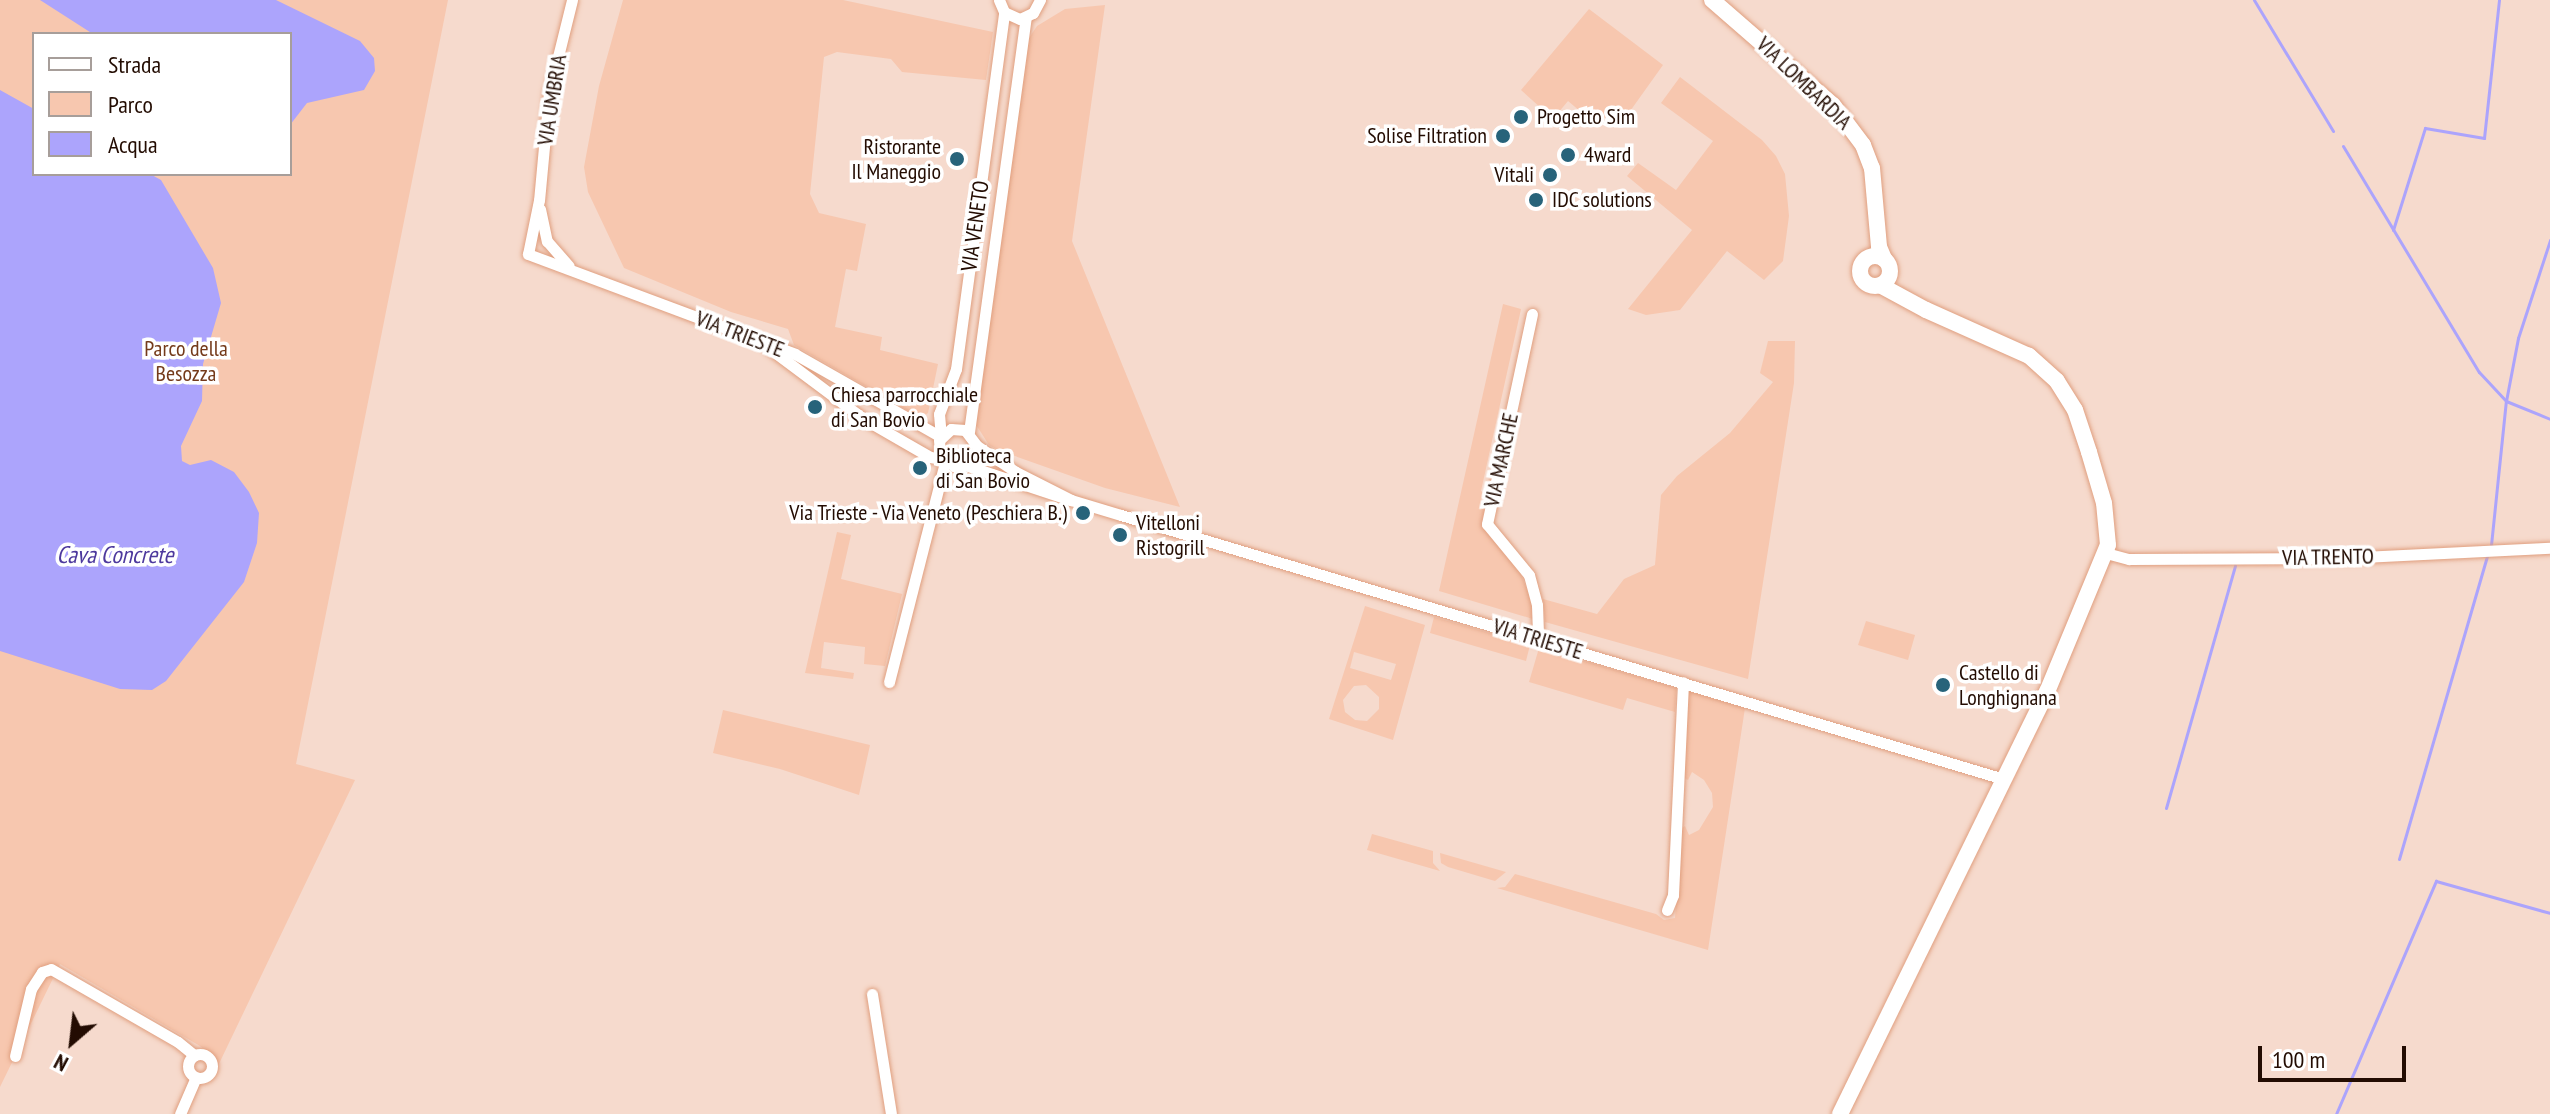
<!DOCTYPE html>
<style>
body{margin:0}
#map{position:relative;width:2550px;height:1114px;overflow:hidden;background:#f6dacd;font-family:"PT Sans Narrow",sans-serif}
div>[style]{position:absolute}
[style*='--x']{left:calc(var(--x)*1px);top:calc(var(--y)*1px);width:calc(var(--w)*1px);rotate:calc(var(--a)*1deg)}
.green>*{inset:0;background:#f7c7af}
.water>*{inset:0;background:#aca4fc}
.stream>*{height:3px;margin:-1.5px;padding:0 1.5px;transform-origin:1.5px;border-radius:1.5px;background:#aca4fc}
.roads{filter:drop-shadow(0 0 2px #e09f7f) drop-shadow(0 0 2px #e09f7f)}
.street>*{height:11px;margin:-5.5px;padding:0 5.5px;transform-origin:5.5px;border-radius:5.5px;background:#fff}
.street>.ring{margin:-5.5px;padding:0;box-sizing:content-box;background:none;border:11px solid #fff;border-radius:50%}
.secondary>*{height:16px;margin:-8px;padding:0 8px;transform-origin:8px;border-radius:8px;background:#fff}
.secondary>.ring{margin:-8px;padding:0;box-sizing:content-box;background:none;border:16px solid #fff;border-radius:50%}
.dots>*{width:22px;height:22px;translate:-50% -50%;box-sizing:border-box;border:4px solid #fff;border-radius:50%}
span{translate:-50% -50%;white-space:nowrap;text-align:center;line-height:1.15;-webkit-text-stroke:7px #fff;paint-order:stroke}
.street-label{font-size:22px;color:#230c02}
.poi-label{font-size:22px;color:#230c02}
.left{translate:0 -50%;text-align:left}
.right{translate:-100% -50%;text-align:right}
.park-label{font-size:22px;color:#743a1a}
.water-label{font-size:24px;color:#4d399d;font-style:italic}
.legend{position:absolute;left:32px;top:32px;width:260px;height:144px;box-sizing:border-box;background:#fff;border:2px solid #a79e9a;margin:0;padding:10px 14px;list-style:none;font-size:24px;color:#230c02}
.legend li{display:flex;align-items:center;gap:16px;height:40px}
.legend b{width:40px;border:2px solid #a79e9a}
.north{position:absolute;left:32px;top:1002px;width:80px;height:80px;-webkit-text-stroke:6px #fff;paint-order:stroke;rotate:208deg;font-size:22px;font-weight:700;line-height:32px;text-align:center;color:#230c02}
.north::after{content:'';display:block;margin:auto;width:28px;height:36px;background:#230c02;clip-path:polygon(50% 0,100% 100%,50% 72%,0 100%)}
.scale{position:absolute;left:2258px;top:1046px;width:148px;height:36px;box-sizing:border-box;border:4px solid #230c02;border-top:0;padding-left:10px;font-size:24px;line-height:28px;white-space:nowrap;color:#230c02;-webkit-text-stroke:6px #fff;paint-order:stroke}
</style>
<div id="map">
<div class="green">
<i style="clip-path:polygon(evenodd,0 0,448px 0,296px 764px,355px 780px,216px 1070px,214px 1057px,200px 1046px,60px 964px,0 1087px,0 0,34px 34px,290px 34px,290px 174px,34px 174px,34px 34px)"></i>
<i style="clip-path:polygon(623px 0,843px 0,993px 32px,986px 80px,902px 72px,891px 59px,837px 52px,824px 57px,810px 194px,819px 213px,866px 224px,857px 271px,846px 269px,835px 327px,882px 337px,880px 350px,938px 364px,928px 413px,921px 418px,794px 345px,788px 329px,731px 312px,624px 268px,588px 192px,584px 167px,599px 86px)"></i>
<i style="clip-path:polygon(1105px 5px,1072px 241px,1180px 507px,1105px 488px,998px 450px,989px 445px,975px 423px,1029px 38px,1037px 26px,1065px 9px)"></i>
<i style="clip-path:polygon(1589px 9px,1663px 65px,1628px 114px,1614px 126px,1603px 117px,1593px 122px,1568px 101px,1553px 119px,1521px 90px)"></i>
<i style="clip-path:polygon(1680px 77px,1762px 140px,1776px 156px,1785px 174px,1789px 216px,1783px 261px,1764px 280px,1727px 251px,1680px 310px,1646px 315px,1628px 309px,1692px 230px,1627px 176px,1638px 163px,1676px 190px,1713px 141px,1661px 103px)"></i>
<i style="clip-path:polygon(1503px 304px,1521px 309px,1481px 491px,1487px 495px,1482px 525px,1518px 567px,1532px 602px,1533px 619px,1439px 591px)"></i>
<i style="clip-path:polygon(1768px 341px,1795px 341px,1794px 383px,1748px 679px,1545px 622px,1543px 599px,1597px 614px,1624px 579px,1655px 565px,1661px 495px,1677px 476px,1730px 433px,1773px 382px,1760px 373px)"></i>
<i style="clip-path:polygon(837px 532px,851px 535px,841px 579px,902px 594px,885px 666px,864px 664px,865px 647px,824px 642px,821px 668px,854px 673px,853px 679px,805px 673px)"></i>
<i style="clip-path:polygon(evenodd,1365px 606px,1425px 625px,1393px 740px,1329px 719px,1365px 606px,1354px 652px,1396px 664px,1391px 680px,1350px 668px,1354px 652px,1365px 606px,1366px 685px,1379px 697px,1379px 709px,1367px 721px,1355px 720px,1345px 712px,1343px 700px,1354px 686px,1366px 685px)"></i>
<i style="clip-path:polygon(1434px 617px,1530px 645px,1526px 661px,1430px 633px)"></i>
<i style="clip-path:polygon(1866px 621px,1915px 635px,1908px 660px,1858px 645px)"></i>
<i style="clip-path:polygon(1539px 648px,1676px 688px,1675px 712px,1627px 698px,1623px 710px,1529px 682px)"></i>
<i style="clip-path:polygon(1688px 691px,1745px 708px,1708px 950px,1497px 888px,1505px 887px,1515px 874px,1656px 914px,1664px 920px,1675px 918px,1682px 828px,1685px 826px,1689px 835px,1699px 830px,1713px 807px,1712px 793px,1704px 780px,1692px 772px,1688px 780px,1684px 778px)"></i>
<i style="clip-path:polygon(723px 710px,870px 745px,859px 795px,780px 769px,713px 753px)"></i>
<i style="clip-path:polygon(1372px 834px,1433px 851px,1433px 863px,1440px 871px,1367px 850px)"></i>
<i style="clip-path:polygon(1440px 853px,1506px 872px,1495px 881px,1448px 867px,1441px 863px)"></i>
</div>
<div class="water">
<i style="clip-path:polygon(40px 0,276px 0,360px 41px,374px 58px,375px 71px,364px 90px,307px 103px,290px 125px,290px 34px,93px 34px)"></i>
<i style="clip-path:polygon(0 90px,34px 109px,34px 174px,150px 174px,161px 180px,213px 268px,221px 303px,203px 364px,202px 401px,181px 446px,182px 461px,190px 465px,211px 460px,234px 472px,249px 492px,259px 513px,257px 543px,244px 582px,166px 681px,152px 690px,120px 689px,0 651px)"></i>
</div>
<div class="stream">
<i style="--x:2254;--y:0;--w:153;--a:58.9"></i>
<i style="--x:2343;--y:146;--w:264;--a:59"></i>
<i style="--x:2479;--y:372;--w:40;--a:47"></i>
<i style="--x:2393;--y:230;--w:107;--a:-72.6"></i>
<i style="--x:2425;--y:128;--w:60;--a:9.6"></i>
<i style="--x:2484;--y:138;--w:139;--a:-83.8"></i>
<i style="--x:2506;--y:401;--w:64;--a:-79.2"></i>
<i style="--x:2518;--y:338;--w:103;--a:-71.9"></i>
<i style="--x:2491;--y:545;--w:145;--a:-84.1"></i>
<i style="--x:2506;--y:401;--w:48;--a:22.2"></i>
<i style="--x:2166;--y:808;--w:252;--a:-74.1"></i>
<i style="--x:2399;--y:859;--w:315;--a:-73.8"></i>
<i style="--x:2336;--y:1114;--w:254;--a:-66.8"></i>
<i style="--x:2436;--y:881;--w:118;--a:15.7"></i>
</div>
<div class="roads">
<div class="street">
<i style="--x:572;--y:0;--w:96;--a:103.9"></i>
<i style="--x:549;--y:93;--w:107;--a:95.3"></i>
<i style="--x:539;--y:200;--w:55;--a:101.5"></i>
<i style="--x:528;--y:254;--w:285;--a:20.5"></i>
<i style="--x:795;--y:354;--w:168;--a:29.6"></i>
<i style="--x:999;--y:0;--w:13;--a:67"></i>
<i style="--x:1004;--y:12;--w:17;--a:24"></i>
<i style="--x:1020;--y:19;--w:14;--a:-25"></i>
<i style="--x:1033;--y:13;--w:15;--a:-62"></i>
<i style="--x:540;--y:209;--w:33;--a:78"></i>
<i style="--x:547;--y:241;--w:33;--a:49"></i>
<i style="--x:1532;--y:314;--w:215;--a:102.1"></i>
<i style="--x:1487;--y:524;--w:66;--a:50.5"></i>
<i style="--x:1529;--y:575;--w:31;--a:75"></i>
<i style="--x:1537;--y:605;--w:34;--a:88"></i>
<i style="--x:769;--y:348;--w:119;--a:36.8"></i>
<i style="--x:864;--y:419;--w:76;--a:29.9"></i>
<i style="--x:930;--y:457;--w:12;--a:9"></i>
<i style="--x:969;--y:432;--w:418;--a:-82.2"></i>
<i style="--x:941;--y:437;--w:23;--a:-95"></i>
<i style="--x:939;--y:414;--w:48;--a:-69.3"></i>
<i style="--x:956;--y:369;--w:360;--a:-82.3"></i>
<i style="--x:1071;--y:500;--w:62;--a:-153"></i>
<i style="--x:1016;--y:472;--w:47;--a:-146.3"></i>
<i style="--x:977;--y:446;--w:20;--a:-127"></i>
<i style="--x:965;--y:430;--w:14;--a:-176"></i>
<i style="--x:951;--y:429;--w:16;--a:137"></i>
<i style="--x:939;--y:440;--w:15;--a:86"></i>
<i style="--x:940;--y:455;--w:18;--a:38"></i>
<i style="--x:954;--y:466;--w:11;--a:-5"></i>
<i style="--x:965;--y:465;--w:112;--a:18.3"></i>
<i style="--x:1071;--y:500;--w:52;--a:16.7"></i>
<i style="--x:1121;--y:515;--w:922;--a:16.65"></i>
<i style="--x:2106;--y:553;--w:24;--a:15"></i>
<i style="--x:2129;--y:559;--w:213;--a:-0.3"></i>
<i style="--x:2342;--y:558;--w:208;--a:-2.8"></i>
<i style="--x:889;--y:682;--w:227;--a:-75.7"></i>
<i style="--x:1667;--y:910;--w:16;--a:-68"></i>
<i style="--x:1673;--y:895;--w:213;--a:-87.3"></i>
<i style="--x:872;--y:994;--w:121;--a:81"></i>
<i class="ring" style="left:188px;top:1054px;width:13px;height:13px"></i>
<i style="--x:15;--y:1056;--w:69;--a:-76.6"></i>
<i style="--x:31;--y:989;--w:20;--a:-57"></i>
<i style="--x:42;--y:972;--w:9;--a:-18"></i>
<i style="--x:51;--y:969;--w:146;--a:29.9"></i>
<i style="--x:178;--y:1042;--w:21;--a:39"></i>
<i style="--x:180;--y:1114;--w:40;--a:-66.6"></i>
</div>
<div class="secondary">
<i style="--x:1712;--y:0;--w:160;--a:41"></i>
<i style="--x:1833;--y:105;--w:50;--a:53.1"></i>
<i style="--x:1863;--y:145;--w:25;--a:69"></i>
<i style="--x:1872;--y:168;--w:79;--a:84.9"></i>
<i style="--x:1879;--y:247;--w:13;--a:67"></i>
<i class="ring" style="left:1860px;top:256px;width:14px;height:14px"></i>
<i style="--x:1840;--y:1114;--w:470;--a:-63.9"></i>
<i style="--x:2047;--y:692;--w:159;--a:-67.5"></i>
<i style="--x:2108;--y:545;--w:42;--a:-95.4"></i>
<i style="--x:2104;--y:503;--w:53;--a:-106.4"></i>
<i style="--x:2089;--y:452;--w:44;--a:-108.4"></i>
<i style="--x:2075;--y:410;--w:34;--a:-122"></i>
<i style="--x:2057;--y:381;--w:38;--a:-138"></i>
<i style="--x:2029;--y:356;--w:113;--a:-155.9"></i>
<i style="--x:1926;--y:310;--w:52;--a:-151.5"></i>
</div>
</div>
<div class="dots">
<i style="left:1521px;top:117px;background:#27637a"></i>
<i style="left:1503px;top:136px;background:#27637a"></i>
<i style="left:1568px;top:155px;background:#27637a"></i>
<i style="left:957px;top:159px;background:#27637a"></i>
<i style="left:1550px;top:175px;background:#27637a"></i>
<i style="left:1536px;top:200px;background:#27637a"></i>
<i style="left:815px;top:407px;background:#27637a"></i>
<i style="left:920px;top:468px;background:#27637a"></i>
<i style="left:1083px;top:513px;background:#27637a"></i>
<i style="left:1120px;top:535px;background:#27637a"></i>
<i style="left:1943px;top:685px;background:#27637a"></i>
</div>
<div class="street-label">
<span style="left:1804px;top:83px;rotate:44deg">VIA LOMBARDIA</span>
<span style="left:552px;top:100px;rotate:-81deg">VIA UMBRIA</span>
<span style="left:975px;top:226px;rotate:-82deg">VIA VENETO</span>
<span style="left:740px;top:334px;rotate:21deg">VIA TRIESTE</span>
<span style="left:1501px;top:460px;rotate:-78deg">VIA MARCHE</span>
<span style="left:2328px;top:557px;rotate:-1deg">VIA TRENTO</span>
<span style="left:1538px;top:639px;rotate:17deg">VIA TRIESTE</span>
</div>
<div class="poi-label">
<span class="left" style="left:1537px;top:117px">Progetto Sim</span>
<span class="right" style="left:1487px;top:136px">Solise Filtration</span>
<span class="right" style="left:941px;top:159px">Ristorante<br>Il Maneggio</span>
<span class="left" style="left:1584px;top:155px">4ward</span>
<span class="right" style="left:1534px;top:175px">Vitali</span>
<span class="left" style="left:1552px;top:200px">IDC solutions</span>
<span class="left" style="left:831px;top:407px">Chiesa parrocchiale<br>di San Bovio</span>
<span class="left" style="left:936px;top:468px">Biblioteca<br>di San Bovio</span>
<span class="right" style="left:1067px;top:513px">Via Trieste - Via Veneto (Peschiera B.)</span>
<span class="left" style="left:1136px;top:535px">Vitelloni<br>Ristogrill</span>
<span class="left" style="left:1959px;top:685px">Castello di<br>Longhignana</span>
</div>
<div class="park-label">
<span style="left:186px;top:361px">Parco della<br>Besozza</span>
</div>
<div class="water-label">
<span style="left:115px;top:555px">Cava Concrete</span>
</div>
<ul class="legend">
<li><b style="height:10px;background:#fff"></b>Strada</li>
<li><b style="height:22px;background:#f7c7af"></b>Parco</li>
<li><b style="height:22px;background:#aca4fc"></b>Acqua</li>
</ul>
<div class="north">N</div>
<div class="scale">100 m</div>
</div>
